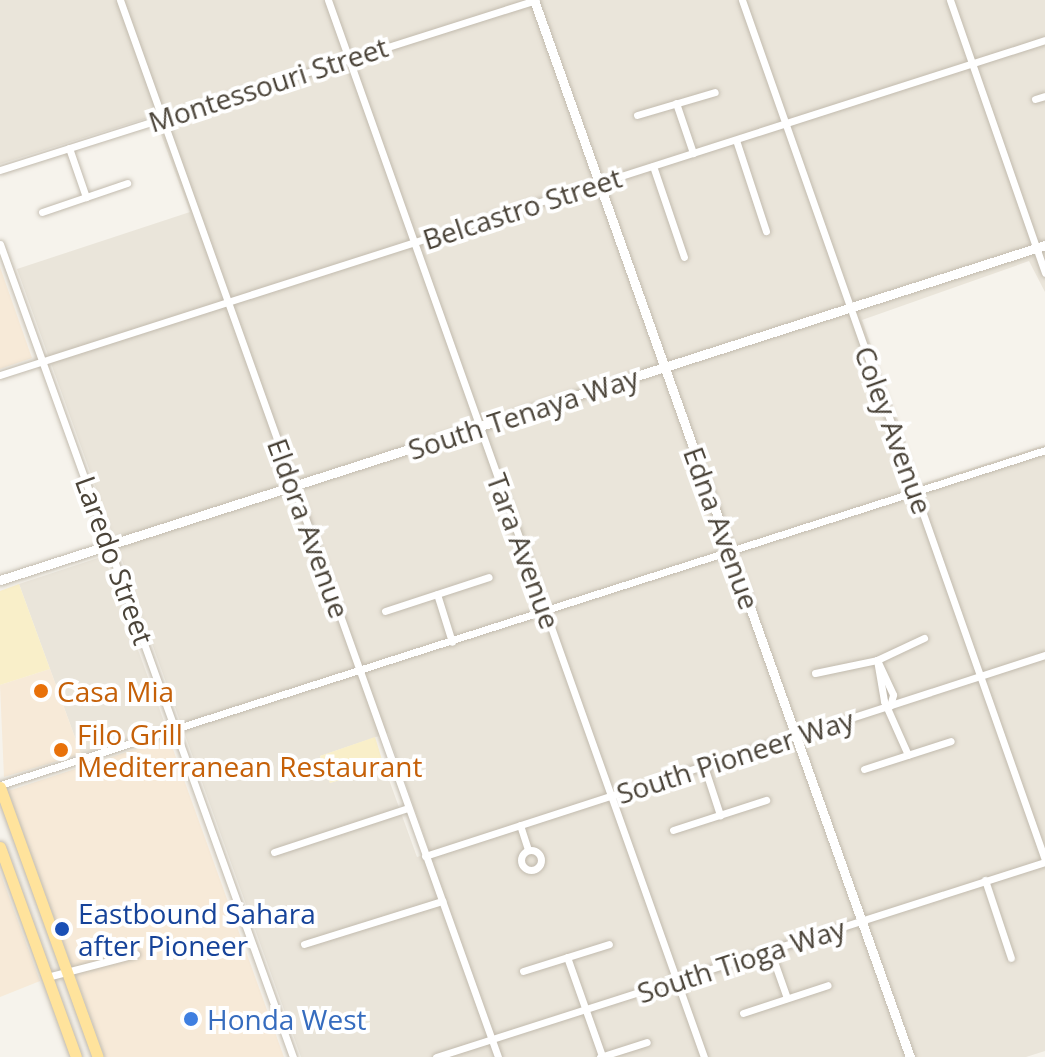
<!DOCTYPE html>
<style>
body{margin:0}
#map{position:relative;width:1045px;height:1057px;overflow:hidden;background:#f6f3ec;font-family:"Open Sans",sans-serif}
div>[style]{position:absolute}
[style*='--x']{left:calc(var(--x)*1px);top:calc(var(--y)*1px);width:calc(var(--w)*1px);rotate:calc(var(--a)*1deg)}
.residential>*{inset:0;background:#eae5da}
.commercial>*{inset:0;background:#f7ead8}
.sand>*{inset:0;background:#f9efc9}
.roads{filter:drop-shadow(0 0 2px #c2bbae) drop-shadow(0 0 2px #c2bbae)}
.minor>*{height:7px;margin:-3.5px;padding:0 3.5px;transform-origin:3.5px;border-radius:3.5px;background:#fff}
.minor>.ring{margin:-3.5px;padding:0;box-sizing:content-box;background:none;border:7px solid #fff;border-radius:50%}
.tertiary>*{height:9px;margin:-4.5px;padding:0 4.5px;transform-origin:4.5px;border-radius:4.5px;background:#fff}
.primary>*{height:11px;margin:-5.5px;padding:0 5.5px;transform-origin:5.5px;border-radius:5.5px;background:#ffe39c}
.dots>*{width:22px;height:22px;translate:-50% -50%;box-sizing:border-box;border:4px solid #fff;border-radius:50%}
span{translate:-50% -50%;white-space:nowrap;text-align:center;line-height:1.15;-webkit-text-stroke:8px #fff;paint-order:stroke}
.street-label{font-size:28px;color:#4b4439}
.food-label{font-size:28px;color:#c56008}
.left{translate:0 -50%;text-align:left}
.transit-label{font-size:28px;color:#164399}
.shop-label{font-size:28px;color:#366cbe}
</style>
<div id="map">
<div class="residential">
<i style="clip-path:polygon(evenodd,0 0,1045px 0,1045px 292px,1029px 261px,862px 320px,921px 484px,1045px 445px,1045px 1051px,1026px 1057px,301px 1057px,17px 269px,190px 212px,154px 116px,0 164px,0 0,388px 733px,430px 853px,417px 857px,384px 766px,330px 783px,320px 756px,388px 733px)"></i>
<i style="clip-path:polygon(104px 556px,166px 727px,81px 754px,19px 584px)"></i>
</div>
<div class="commercial">
<i style="clip-path:polygon(0 267px,32px 358px,0 369px)"></i>
<i style="clip-path:polygon(50px 669px,81px 754px,4px 777px,0 685px)"></i>
<i style="clip-path:polygon(169px 738px,284px 1057px,105px 1057px,8px 791px)"></i>
<i style="clip-path:polygon(0 872px,40px 981px,0 997px)"></i>
</div>
<div class="sand">
<i style="clip-path:polygon(19px 584px,50px 669px,0 685px,0 591px)"></i>
<i style="clip-path:polygon(375px 737px,384px 766px,330px 783px,320px 756px)"></i>
</div>
<div class="roads">
<div class="minor">
<i style="--x:120;--y:0;--w:1123;--a:70.32"></i>
<i style="--x:328;--y:0;--w:1122;--a:70.42"></i>
<i style="--x:742;--y:0;--w:912;--a:70.59"></i>
<i style="--x:950;--y:0;--w:289;--a:70.8"></i>
<i style="--x:1035;--y:99;--w:10;--a:-17"></i>
<i style="--x:676;--y:103;--w:53;--a:71.2"></i>
<i style="--x:637;--y:115;--w:81;--a:-16.4"></i>
<i style="--x:736;--y:140;--w:96;--a:71.8"></i>
<i style="--x:69;--y:148;--w:52;--a:70.9"></i>
<i style="--x:653;--y:166;--w:96;--a:71.2"></i>
<i style="--x:0;--y:170;--w:562;--a:-17.6"></i>
<i style="--x:42;--y:212;--w:90;--a:-18.8"></i>
<i style="--x:0;--y:244;--w:864;--a:70.18"></i>
<i style="--x:0;--y:375;--w:1097;--a:-17.77"></i>
<i style="--x:437;--y:594;--w:50;--a:72.6"></i>
<i style="--x:385;--y:611;--w:109;--a:-18.1"></i>
<i style="--x:877;--y:660;--w:42;--a:80.3"></i>
<i style="--x:884;--y:701;--w:59;--a:66"></i>
<i style="--x:877;--y:660;--w:38;--a:65"></i>
<i style="--x:893;--y:695;--w:11;--a:105"></i>
<i style="--x:815;--y:673;--w:63;--a:-11.8"></i>
<i style="--x:877;--y:660;--w:52;--a:-25.1"></i>
<i style="--x:704;--y:766;--w:52;--a:71.9"></i>
<i style="--x:864;--y:769;--w:91;--a:-17.8"></i>
<i style="--x:0;--y:785;--w:1097;--a:-17.77"></i>
<i style="--x:520;--y:825;--w:26;--a:72"></i>
<i style="--x:673;--y:830;--w:98;--a:-17.9"></i>
<i class="ring" style="left:521px;top:850px;width:13px;height:13px"></i>
<i style="--x:274;--y:852;--w:141;--a:-18.2"></i>
<i style="--x:425;--y:856;--w:652;--a:-17.96"></i>
<i style="--x:985;--y:880;--w:82;--a:71.6"></i>
<i style="--x:304;--y:944;--w:145;--a:-17.3"></i>
<i style="--x:770;--y:950;--w:51;--a:70.5"></i>
<i style="--x:567;--y:957;--w:105;--a:70.5"></i>
<i style="--x:523;--y:971;--w:90;--a:-17.4"></i>
<i style="--x:47;--y:977;--w:92;--a:-14.5"></i>
<i style="--x:743;--y:1013;--w:89;--a:-18.2"></i>
<i style="--x:436;--y:1057;--w:639;--a:-17.75"></i>
<i style="--x:600;--y:1057;--w:49;--a:-17.7"></i>
</div>
<div class="tertiary">
<i style="--x:534;--y:0;--w:1122;--a:70.42"></i>
<i style="--x:0;--y:580;--w:1097;--a:-17.77"></i>
</div>
<div class="primary">
<i style="--x:0;--y:787;--w:287;--a:70.1"></i>
<i style="--x:0;--y:847;--w:223;--a:70.1"></i>
</div>
</div>
<div class="dots">
<i style="left:41px;top:691px;background:#e8710a"></i>
<i style="left:61px;top:750px;background:#e8710a"></i>
<i style="left:62px;top:929px;background:#1a4fb4"></i>
<i style="left:191px;top:1019px;background:#3f7fe0"></i>
</div>
<div class="street-label">
<span style="left:268px;top:84px;rotate:-18deg">Montessouri Street</span>
<span style="left:522px;top:208px;rotate:-18deg">Belcastro Street</span>
<span style="left:523px;top:413px;rotate:-18deg">South Tenaya Way</span>
<span style="left:894px;top:430px;rotate:70deg">Coley Avenue</span>
<span style="left:309px;top:528px;rotate:70deg">Eldora Avenue</span>
<span style="left:722px;top:528px;rotate:70deg">Edna Avenue</span>
<span style="left:524px;top:551px;rotate:70deg">Tara Avenue</span>
<span style="left:115px;top:560px;rotate:70deg">Laredo Street</span>
<span style="left:735px;top:756px;rotate:-18deg">South Pioneer Way</span>
<span style="left:741px;top:960px;rotate:-18deg">South Tioga Way</span>
</div>
<div class="food-label">
<span class="left" style="left:57px;top:691px">Casa Mia</span>
<span class="left" style="left:77px;top:750px">Filo Grill<br>Mediterranean Restaurant</span>
</div>
<div class="transit-label">
<span class="left" style="left:78px;top:929px">Eastbound Sahara<br>after Pioneer</span>
</div>
<div class="shop-label">
<span class="left" style="left:207px;top:1019px">Honda West</span>
</div>
</div>
